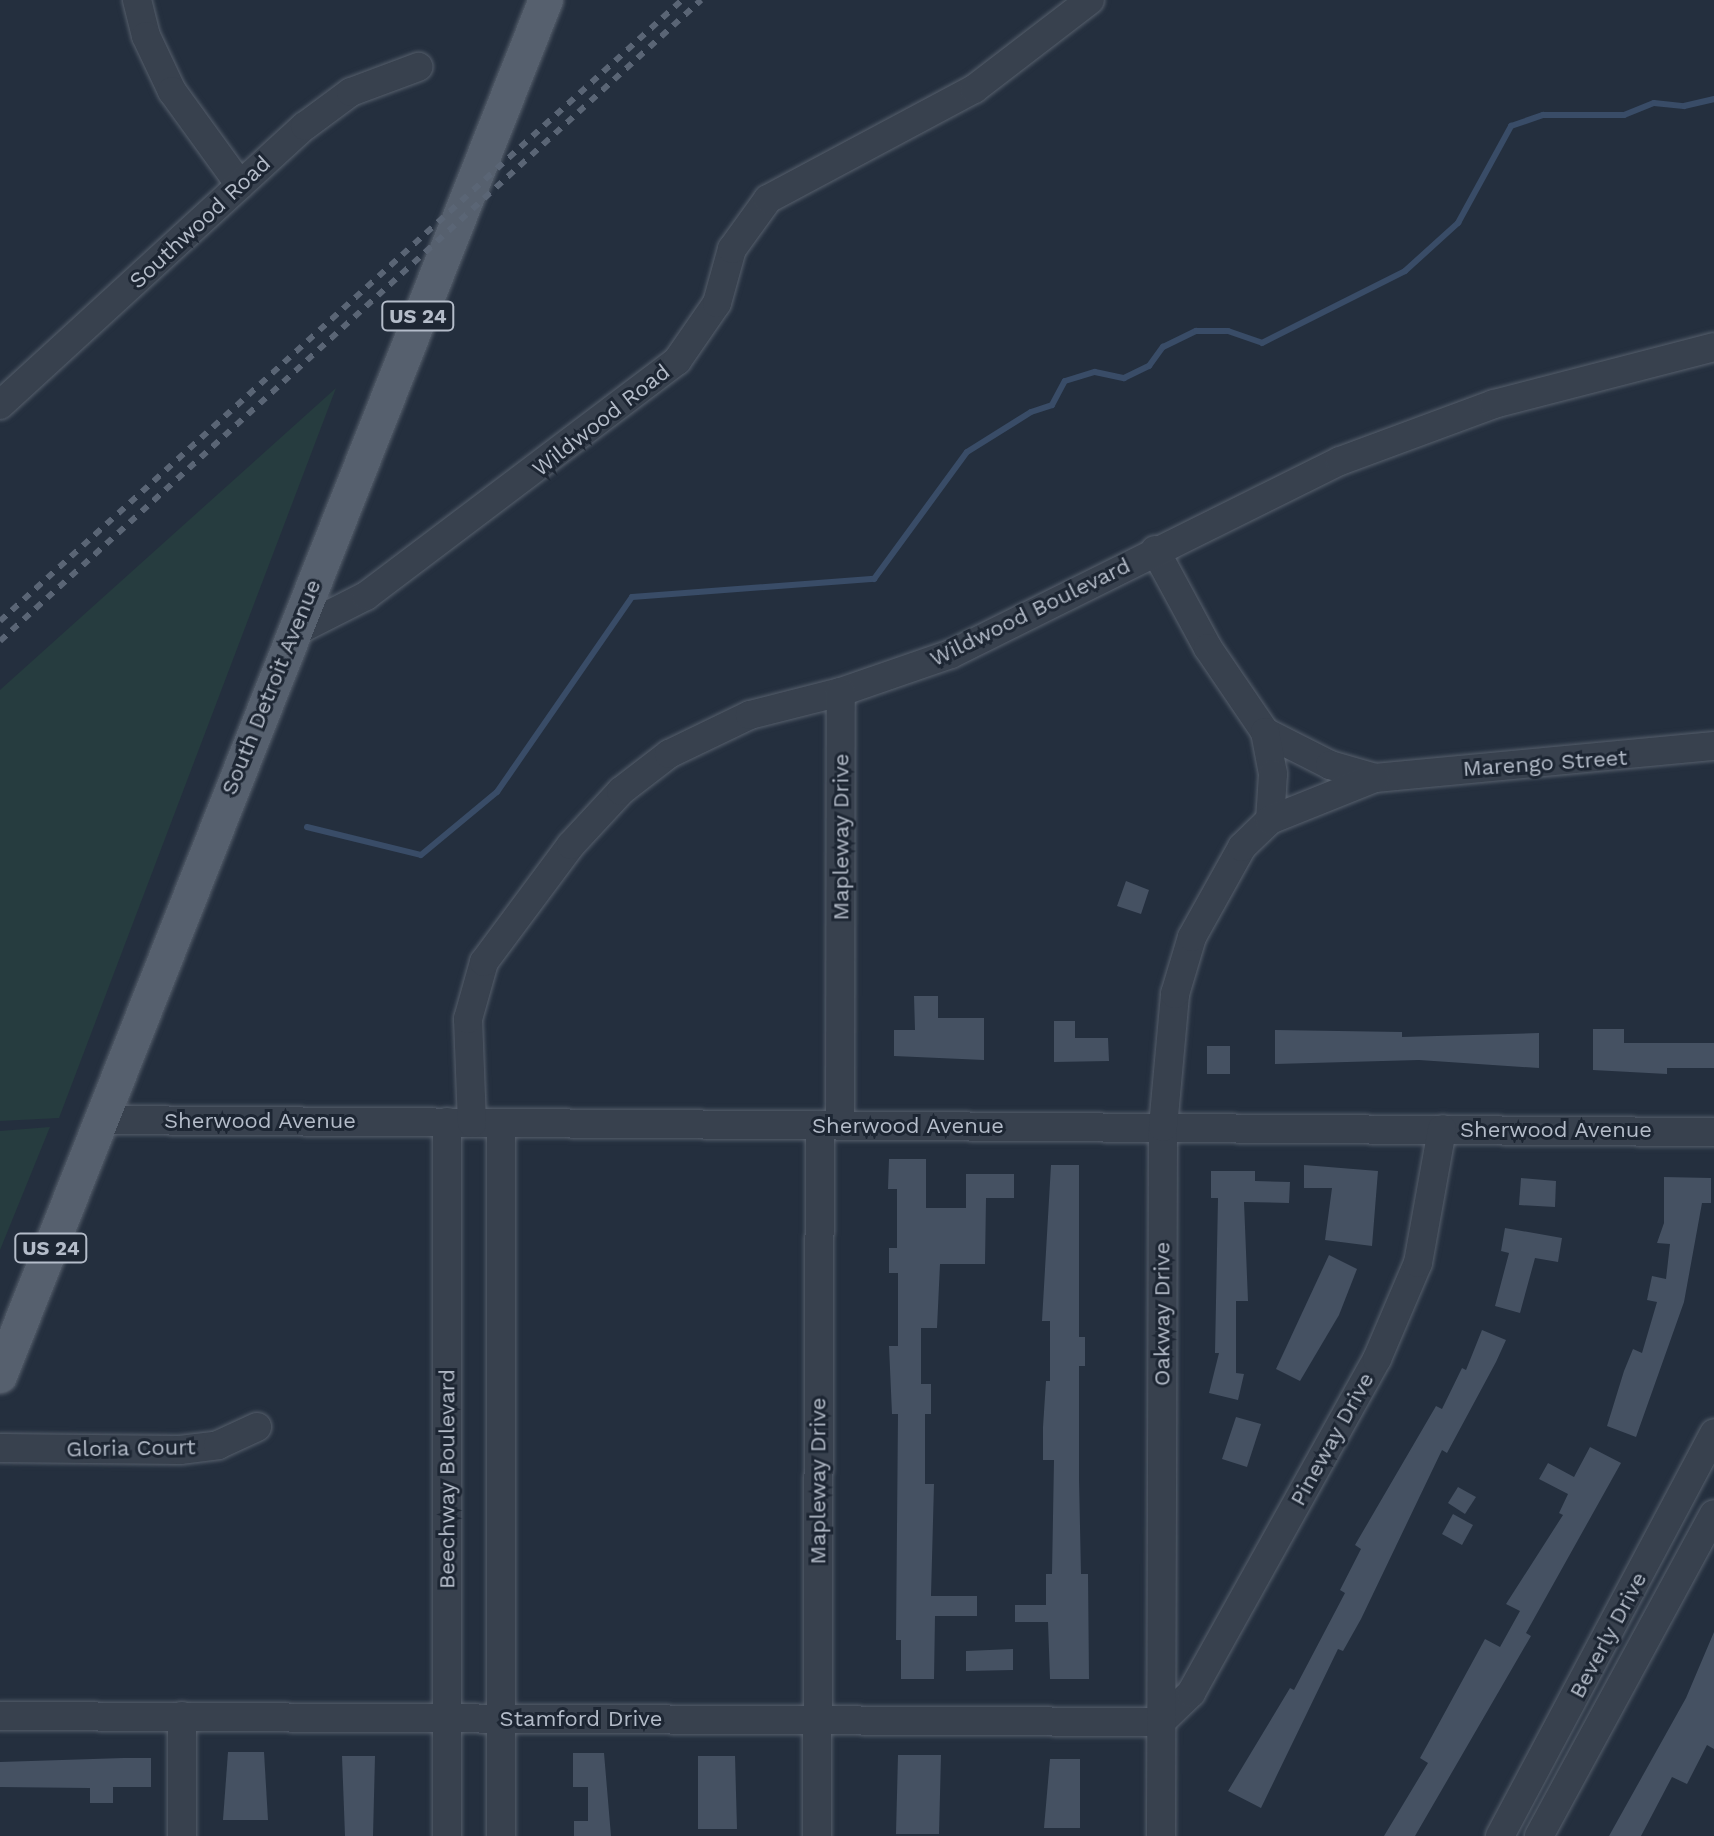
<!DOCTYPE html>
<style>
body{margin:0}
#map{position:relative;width:1714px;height:1836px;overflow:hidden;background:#242f3e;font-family:"Work Sans",sans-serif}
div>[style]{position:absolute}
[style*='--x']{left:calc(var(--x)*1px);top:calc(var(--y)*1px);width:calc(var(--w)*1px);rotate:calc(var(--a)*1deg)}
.green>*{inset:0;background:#263c3f}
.stream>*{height:6px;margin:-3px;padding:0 3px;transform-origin:3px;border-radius:3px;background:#394c67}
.building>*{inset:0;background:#455162}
.roads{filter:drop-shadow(0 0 2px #565f6c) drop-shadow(0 0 2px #565f6c)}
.minor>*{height:28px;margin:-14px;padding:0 14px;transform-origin:14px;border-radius:14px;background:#38414e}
.major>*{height:34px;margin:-17px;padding:0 17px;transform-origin:17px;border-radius:17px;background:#56606e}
.rail>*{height:6px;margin-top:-3px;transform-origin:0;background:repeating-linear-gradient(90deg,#5a6575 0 8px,transparent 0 16px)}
span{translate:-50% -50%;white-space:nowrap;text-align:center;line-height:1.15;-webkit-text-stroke:6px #1d2633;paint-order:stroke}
.shield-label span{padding:2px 6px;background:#1d2633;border:2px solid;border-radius:6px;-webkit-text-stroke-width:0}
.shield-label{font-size:20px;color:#b4bcc9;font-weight:700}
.street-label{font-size:22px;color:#b4bcc9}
</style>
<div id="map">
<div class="green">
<i style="clip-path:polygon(336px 388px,59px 1118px,0 1121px,0 690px)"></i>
<i style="clip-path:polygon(50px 1127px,0 1250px,0 1131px)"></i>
</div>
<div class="stream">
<i style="--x:307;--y:827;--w:117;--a:13.8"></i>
<i style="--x:421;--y:855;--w:99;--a:-39.7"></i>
<i style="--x:497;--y:792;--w:237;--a:-55.3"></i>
<i style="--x:632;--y:597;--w:243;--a:-4.3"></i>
<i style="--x:874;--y:579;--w:157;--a:-53.8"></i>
<i style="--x:967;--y:452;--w:75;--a:-32"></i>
<i style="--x:1031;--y:412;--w:22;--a:-18"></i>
<i style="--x:1052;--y:405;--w:27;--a:-62"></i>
<i style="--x:1065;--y:381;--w:31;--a:-17"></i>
<i style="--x:1095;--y:372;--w:30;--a:12"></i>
<i style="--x:1124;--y:378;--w:28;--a:-26"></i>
<i style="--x:1149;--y:366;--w:24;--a:-54"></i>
<i style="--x:1163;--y:347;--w:37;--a:-26"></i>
<i style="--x:1196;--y:331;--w:32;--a:0"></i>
<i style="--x:1228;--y:331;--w:36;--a:19"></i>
<i style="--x:1262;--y:343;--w:160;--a:-26.7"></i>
<i style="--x:1405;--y:271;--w:72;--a:-42.2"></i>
<i style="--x:1458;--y:223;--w:111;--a:-61.3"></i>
<i style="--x:1511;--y:126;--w:34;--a:-19"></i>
<i style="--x:1543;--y:115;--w:81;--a:0"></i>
<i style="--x:1624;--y:115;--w:32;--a:-22"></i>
<i style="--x:1654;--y:103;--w:30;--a:6"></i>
<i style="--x:1684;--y:106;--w:31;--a:-13"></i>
</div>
<div class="building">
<i style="clip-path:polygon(1126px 881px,1149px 890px,1141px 914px,1117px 906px)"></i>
<i style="clip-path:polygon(914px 996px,938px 996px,938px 1018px,984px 1018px,984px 1060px,894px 1056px,894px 1030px,915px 1030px)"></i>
<i style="clip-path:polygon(1054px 1021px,1075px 1021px,1075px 1038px,1108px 1038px,1109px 1061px,1054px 1062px)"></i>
<i style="clip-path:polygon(1593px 1029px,1624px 1029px,1624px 1043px,1714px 1043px,1714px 1068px,1667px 1068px,1667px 1074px,1593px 1070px)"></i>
<i style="clip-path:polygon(1275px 1030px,1402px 1032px,1402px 1037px,1539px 1033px,1539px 1068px,1419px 1060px,1275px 1064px)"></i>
<i style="clip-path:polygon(1207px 1046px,1230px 1046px,1230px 1074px,1207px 1074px)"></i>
<i style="clip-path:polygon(889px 1159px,926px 1159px,926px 1208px,966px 1208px,966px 1174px,1014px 1174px,1014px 1198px,986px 1198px,985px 1264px,940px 1264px,937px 1328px,921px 1328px,921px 1384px,931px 1384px,931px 1414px,925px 1414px,925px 1484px,934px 1484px,931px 1596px,977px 1596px,977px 1616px,935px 1616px,934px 1679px,901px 1679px,901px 1640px,896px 1640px,898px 1414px,892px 1414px,889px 1346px,898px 1346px,898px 1273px,889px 1273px,889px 1248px,897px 1248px,897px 1189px,888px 1189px)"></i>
<i style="clip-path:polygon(1051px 1165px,1079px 1165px,1079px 1337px,1085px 1337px,1085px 1366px,1079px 1366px,1079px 1479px,1081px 1574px,1088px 1574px,1089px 1679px,1050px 1679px,1048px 1622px,1015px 1622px,1015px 1605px,1046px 1605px,1046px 1574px,1052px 1574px,1054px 1460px,1043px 1460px,1043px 1427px,1046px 1381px,1050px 1381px,1050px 1321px,1042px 1321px)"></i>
<i style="clip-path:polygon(1304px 1165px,1378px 1171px,1372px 1246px,1325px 1240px,1332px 1188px,1304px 1188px)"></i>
<i style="clip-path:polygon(1211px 1171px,1255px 1171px,1255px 1181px,1290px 1182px,1289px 1203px,1244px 1202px,1248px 1301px,1236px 1301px,1236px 1373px,1244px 1374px,1238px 1400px,1209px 1393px,1219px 1353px,1215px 1353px,1218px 1198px,1211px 1198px)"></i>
<i style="clip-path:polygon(1664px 1177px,1711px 1178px,1711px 1203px,1702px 1203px,1684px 1302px,1636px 1437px,1607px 1426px,1624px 1371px,1633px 1349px,1642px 1353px,1657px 1302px,1647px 1300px,1652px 1276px,1666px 1279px,1670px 1244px,1657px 1243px,1664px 1223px)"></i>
<i style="clip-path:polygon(1521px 1178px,1556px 1181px,1555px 1207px,1519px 1205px)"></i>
<i style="clip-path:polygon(1505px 1228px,1562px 1238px,1558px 1262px,1535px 1258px,1520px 1313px,1495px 1306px,1509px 1253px,1501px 1251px)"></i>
<i style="clip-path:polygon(1329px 1255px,1357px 1269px,1339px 1315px,1300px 1381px,1276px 1369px)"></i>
<i style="clip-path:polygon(1482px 1330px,1506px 1340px,1496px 1362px,1447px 1453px,1442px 1450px,1361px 1619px,1343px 1651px,1338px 1649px,1261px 1808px,1228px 1791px,1290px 1688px,1294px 1690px,1345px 1593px,1340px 1590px,1361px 1549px,1355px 1545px,1436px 1406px,1442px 1409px,1462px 1368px,1466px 1370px)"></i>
<i style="clip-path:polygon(1236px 1417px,1261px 1424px,1247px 1467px,1222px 1459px)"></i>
<i style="clip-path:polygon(1590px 1447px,1621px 1463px,1526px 1633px,1531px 1636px,1415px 1836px,1384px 1836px,1428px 1763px,1420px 1758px,1485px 1639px,1500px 1647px,1520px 1611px,1506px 1604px,1563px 1515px,1559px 1513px,1568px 1494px,1539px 1479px,1548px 1463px,1574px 1477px)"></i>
<i style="clip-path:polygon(1458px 1487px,1476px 1497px,1465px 1514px,1448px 1503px)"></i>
<i style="clip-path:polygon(1453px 1514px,1473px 1525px,1462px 1545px,1442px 1534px)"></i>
<i style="clip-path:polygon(1714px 1632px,1714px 1749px,1707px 1745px,1687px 1784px,1672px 1777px,1641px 1836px,1609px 1836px,1686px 1698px)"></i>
<i style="clip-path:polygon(1013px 1649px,1013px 1670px,966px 1671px,966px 1651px)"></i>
<i style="clip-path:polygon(228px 1752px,264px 1752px,268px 1820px,223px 1820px)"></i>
<i style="clip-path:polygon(573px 1753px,604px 1753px,611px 1836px,574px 1836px,574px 1821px,588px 1821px,588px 1787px,573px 1787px)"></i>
<i style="clip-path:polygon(898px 1755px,941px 1755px,939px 1834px,896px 1834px)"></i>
<i style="clip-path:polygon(342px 1756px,375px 1756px,373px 1836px,345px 1836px)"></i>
<i style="clip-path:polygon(698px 1756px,735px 1756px,737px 1829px,698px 1829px)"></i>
<i style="clip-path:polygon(124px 1758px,151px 1758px,151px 1787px,113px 1787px,113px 1803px,90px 1803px,90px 1788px,0 1787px,0 1762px)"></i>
<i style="clip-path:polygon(1050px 1759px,1080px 1759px,1080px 1828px,1044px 1828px)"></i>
</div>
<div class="roads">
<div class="minor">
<i style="--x:137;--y:0;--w:37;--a:76"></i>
<i style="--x:146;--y:36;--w:61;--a:64.7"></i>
<i style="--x:172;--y:91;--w:116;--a:54.1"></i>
<i style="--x:0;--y:405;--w:413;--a:-42.5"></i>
<i style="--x:305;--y:126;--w:57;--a:-36.5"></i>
<i style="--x:351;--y:92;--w:72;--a:-20.5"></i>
<i style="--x:1155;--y:550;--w:111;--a:61.6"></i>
<i style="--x:1208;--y:648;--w:102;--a:55.8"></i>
<i style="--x:1265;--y:732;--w:73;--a:26.9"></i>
<i style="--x:1330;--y:765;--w:47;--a:16.1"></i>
<i style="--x:1375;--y:778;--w:341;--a:-5.4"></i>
<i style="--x:293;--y:633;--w:82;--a:-26.9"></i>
<i style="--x:366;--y:596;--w:390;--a:-37.1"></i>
<i style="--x:677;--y:361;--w:70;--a:-55.4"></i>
<i style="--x:717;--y:303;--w:56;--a:-74.5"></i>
<i style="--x:732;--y:249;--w:62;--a:-54.2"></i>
<i style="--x:768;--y:199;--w:234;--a:-28.1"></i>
<i style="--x:974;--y:89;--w:146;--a:-37.5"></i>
<i style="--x:1265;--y:732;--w:43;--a:79.2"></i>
<i style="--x:1273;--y:774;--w:46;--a:93.7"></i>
<i style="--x:102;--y:1120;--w:1612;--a:0.43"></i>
<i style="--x:447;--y:1122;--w:714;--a:90"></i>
<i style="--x:472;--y:1123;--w:104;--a:-92.2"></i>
<i style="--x:468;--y:1019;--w:59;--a:-74.3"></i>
<i style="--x:484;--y:962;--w:146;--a:-53.4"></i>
<i style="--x:571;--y:845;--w:74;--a:-47.2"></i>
<i style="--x:621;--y:791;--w:61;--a:-37.6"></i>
<i style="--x:669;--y:754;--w:90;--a:-25.7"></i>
<i style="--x:750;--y:715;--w:94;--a:-14.2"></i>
<i style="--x:841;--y:692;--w:116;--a:-19.1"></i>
<i style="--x:951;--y:654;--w:434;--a:-26.4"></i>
<i style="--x:1340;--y:461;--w:164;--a:-20.3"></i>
<i style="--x:1494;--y:404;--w:227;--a:-14.5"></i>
<i style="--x:501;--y:1123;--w:713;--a:90"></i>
<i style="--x:840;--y:1125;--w:433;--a:-89.9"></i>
<i style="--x:0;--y:1448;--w:180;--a:0.6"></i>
<i style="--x:180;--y:1450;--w:38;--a:-7"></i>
<i style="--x:218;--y:1445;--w:43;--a:-24.8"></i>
<i style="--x:0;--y:1716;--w:1161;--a:0.3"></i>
<i style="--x:1161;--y:1722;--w:42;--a:-44"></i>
<i style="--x:1191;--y:1693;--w:382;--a:-60.9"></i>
<i style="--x:1377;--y:1359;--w:104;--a:-66.9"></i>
<i style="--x:1418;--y:1263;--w:136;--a:-79.8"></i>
<i style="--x:182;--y:1836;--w:120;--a:-90"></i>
<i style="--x:817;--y:1836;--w:711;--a:-89.76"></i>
<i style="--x:1161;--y:1836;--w:709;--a:-89.84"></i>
<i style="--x:1163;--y:1127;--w:134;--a:-84.8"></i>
<i style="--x:1175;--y:994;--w:59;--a:-73.4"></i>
<i style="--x:1192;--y:937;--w:103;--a:-60.9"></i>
<i style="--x:1242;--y:847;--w:39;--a:-44"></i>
<i style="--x:1270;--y:820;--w:113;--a:-21.8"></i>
<i style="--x:1500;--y:1836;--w:456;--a:-62"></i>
<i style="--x:1539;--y:1836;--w:366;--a:-61.5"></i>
</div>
<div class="major">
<i style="--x:0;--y:1376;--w:1480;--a:-68.36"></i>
</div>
</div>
<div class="rail">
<i style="--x:0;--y:621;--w:922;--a:-42.32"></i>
<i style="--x:0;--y:641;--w:950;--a:-42.44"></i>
</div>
<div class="shield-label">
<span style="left:418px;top:316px">US 24</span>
<span style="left:51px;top:1248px">US 24</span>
</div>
<div class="street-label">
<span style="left:200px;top:222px;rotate:-43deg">Southwood Road</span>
<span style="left:601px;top:420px;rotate:-38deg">Wildwood Road</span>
<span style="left:1030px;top:612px;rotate:-26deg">Wildwood Boulevard</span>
<span style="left:271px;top:687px;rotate:-68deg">South Detroit Avenue</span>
<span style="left:1545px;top:763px;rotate:-4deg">Marengo Street</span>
<span style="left:841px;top:837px;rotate:-90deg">Mapleway Drive</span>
<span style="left:260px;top:1121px">Sherwood Avenue</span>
<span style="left:908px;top:1126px">Sherwood Avenue</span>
<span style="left:1556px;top:1130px">Sherwood Avenue</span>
<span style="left:1162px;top:1314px;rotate:-90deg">Oakway Drive</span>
<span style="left:1332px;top:1439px;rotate:-61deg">Pineway Drive</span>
<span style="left:131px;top:1448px;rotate:-1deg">Gloria Court</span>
<span style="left:447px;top:1479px;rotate:-90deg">Beechway Boulevard</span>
<span style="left:818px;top:1481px;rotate:-90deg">Mapleway Drive</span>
<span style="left:1608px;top:1635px;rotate:-62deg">Beverly Drive</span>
<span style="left:581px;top:1719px">Stamford Drive</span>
</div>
</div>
